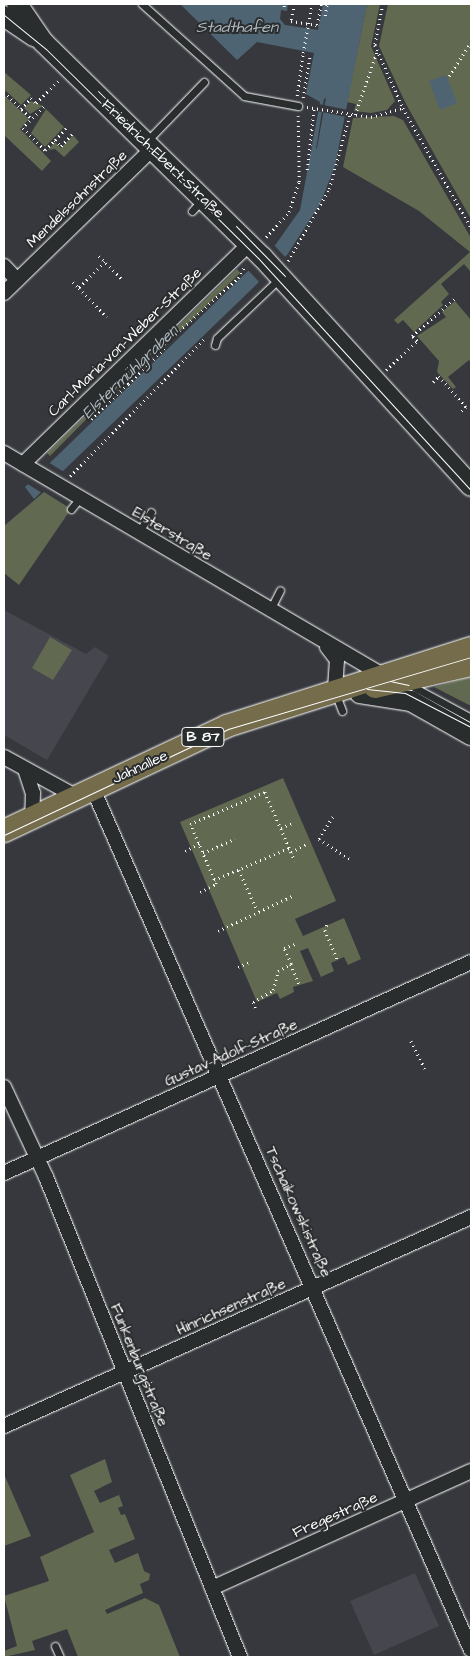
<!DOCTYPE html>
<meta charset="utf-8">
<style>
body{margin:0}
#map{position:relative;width:475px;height:1661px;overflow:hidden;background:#36383d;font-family:"Architects Daughter",sans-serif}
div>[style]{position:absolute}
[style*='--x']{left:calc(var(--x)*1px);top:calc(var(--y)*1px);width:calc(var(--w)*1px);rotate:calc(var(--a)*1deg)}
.built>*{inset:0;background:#45464e}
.green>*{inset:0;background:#616a50}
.water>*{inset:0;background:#4e6472}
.pier>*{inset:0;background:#36383d}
.path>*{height:2.5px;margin-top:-1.25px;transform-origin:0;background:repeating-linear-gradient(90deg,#fff 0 1px,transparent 0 5px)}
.roads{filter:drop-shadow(0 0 1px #fff) drop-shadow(0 0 1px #fff)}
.lane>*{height:7px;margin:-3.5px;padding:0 3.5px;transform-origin:3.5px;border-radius:3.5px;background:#2a2d2e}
.street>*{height:14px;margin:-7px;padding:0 7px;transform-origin:7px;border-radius:7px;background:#2a2d2e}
.secondary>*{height:20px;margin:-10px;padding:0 10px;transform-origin:10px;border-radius:10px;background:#2a2d2e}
.primary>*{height:22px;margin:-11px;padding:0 11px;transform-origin:11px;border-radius:11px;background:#746c4b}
.tram>*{height:1px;margin:-0.5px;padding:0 0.5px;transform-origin:0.5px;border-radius:0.5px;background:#fff}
.path-bridge>*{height:2.5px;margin-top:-1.25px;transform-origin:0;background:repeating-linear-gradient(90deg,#fff 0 1px,transparent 0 5px)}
span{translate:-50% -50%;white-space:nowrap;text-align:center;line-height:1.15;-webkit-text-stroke:4px #2a2d2e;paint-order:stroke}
.shield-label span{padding:1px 4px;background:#2a2d2e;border:1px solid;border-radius:4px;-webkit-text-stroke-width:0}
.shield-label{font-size:14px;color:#fff;font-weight:700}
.street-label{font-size:15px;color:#fff}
.water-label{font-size:16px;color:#afb9c0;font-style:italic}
.frame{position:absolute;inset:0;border:5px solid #fff;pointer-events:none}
</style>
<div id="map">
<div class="built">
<i style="clip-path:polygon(4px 610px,86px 654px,95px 647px,109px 656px,47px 760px,4px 735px)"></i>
<i style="clip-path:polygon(415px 1573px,439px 1626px,374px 1655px,350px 1601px)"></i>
</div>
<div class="green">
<i style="clip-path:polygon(367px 4px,380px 4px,371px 46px,395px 101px,387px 110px,371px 113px,354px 111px,356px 104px,347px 102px)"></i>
<i style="clip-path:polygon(388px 4px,471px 4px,471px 219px,406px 104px,379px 46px)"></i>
<i style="clip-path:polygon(4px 72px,31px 95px,21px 105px,4px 89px)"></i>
<i style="clip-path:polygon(4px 95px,29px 119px,20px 129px,51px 161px,42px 171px,4px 135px)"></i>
<i style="clip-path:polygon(31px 101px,43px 106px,30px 114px,24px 108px)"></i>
<i style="clip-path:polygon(46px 109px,64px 127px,45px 147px,31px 133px)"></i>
<i style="clip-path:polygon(394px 116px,403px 120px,471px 238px,471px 272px,464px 264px,441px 284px,449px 294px,441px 302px,443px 305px,414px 332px,403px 320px,398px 324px,394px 320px,470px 252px,419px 211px,343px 167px,353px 118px)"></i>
<i style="clip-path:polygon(73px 135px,79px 142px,64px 157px,55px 149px,48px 150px,55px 142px,61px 148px)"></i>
<i style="clip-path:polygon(237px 269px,240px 273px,172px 339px,168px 337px,50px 456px,47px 453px)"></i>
<i style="clip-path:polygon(455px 301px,471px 320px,471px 363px,469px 360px,448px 377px,456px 387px,453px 389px,437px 372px,439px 361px,417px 336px,446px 317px,442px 312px)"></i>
<i style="clip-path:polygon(44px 492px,71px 509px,19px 585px,4px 573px,4px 526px)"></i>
<i style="clip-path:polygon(50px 637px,72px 650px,53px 680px,32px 668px)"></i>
<i style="clip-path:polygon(471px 677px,471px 706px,434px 687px)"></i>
<i style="clip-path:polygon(283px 778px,336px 901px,295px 919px,303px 936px,344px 918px,361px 959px,348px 965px,344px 957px,331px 963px,334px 971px,321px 977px,308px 948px,300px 951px,313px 981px,293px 987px,294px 992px,280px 999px,277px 993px,257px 1002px,180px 822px)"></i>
<i style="clip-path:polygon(105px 1459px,112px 1482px,94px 1491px,100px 1503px,119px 1495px,123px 1506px,118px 1508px,121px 1515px,125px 1514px,135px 1539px,109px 1550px,115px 1563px,138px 1553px,144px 1571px,150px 1574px,149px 1580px,140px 1584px,143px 1593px,105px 1610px,107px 1614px,145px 1598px,159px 1605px,180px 1657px,78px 1657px,67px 1629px,32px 1641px,35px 1650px,4px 1657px,4px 1651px,17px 1646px,4px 1596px,49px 1581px,40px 1557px,94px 1532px,70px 1475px)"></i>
<i style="clip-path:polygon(4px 1474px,31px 1536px,4px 1546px)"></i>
</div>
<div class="water">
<i style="clip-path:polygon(evenodd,180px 4px,288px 4px,287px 11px,281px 10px,280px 19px,285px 25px,318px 30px,323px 4px,367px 4px,335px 166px,320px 204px,287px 255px,34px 499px,25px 487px,276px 244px,300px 210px,320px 102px,306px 94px,314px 53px,257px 42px,237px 60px,180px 4px,326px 98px,317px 148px,316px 149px,324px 99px,326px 98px)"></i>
<i style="clip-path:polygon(446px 75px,457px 103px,440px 110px,429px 81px)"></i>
</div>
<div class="pier">
<i style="clip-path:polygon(319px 104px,348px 110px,346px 117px,317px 111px)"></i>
<i style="clip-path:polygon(274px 245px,286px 258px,260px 283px,248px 270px)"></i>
<i style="clip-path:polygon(48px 462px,64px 472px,42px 493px,26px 483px)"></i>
</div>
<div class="path">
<i style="--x:295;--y:4;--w:17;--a:103"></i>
<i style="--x:291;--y:21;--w:26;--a:9"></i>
<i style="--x:317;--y:25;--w:21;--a:-79"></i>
<i style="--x:383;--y:4;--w:42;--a:101"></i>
<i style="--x:375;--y:45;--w:69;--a:66"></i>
<i style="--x:403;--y:108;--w:137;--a:60.3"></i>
<i style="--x:284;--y:7;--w:3;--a:-90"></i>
<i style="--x:311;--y:9;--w:5;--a:-79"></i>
<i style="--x:325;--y:16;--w:12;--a:-81"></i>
<i style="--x:449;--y:76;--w:40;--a:-57.1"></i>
<i style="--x:4;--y:92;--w:39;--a:44"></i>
<i style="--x:297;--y:96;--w:43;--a:-82.1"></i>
<i style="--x:303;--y:98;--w:44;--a:-80.8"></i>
<i style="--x:44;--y:107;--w:30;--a:135"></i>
<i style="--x:23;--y:128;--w:31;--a:45"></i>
<i style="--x:45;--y:150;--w:14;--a:-45"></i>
<i style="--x:55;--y:140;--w:8;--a:45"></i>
<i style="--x:61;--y:146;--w:16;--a:-47"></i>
<i style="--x:307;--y:107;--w:65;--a:8.9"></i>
<i style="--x:371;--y:117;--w:33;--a:-16"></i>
<i style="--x:21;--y:109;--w:15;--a:-48"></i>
<i style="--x:31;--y:98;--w:7;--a:45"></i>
<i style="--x:36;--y:103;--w:31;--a:-45"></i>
<i style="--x:355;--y:115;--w:68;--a:-71"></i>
<i style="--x:55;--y:140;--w:16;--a:-47"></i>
<i style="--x:307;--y:170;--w:62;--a:-83.6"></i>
<i style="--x:266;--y:237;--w:34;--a:-47"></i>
<i style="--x:289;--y:212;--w:32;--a:-72"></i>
<i style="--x:299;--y:182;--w:66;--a:-90.9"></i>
<i style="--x:99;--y:256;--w:34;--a:45"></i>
<i style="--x:288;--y:261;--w:83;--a:-60.3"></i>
<i style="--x:329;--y:189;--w:78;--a:-74.4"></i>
<i style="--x:105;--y:262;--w:37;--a:135"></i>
<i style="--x:79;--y:288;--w:40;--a:46"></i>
<i style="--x:73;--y:282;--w:8;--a:45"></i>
<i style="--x:164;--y:344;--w:99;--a:-41.7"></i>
<i style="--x:238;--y:278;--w:14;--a:-60"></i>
<i style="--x:386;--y:370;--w:42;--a:-43.1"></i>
<i style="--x:417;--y:341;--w:7;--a:-135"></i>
<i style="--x:412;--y:336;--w:56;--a:-41.4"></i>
<i style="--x:433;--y:382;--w:8;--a:-45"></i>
<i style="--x:439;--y:376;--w:41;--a:48.9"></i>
<i style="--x:466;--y:407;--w:8;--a:135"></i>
<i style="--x:128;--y:384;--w:54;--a:-44.3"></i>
<i style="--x:91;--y:419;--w:51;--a:-43.4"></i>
<i style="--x:128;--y:384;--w:4;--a:-146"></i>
<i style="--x:70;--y:476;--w:194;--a:-45.6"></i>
<i style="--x:333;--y:817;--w:26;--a:122"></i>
<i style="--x:319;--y:839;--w:38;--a:33"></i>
<i style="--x:281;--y:828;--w:12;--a:-24"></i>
<i style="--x:185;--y:851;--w:16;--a:-27"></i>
<i style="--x:291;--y:852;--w:16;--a:-27"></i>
<i style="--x:203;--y:853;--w:35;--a:-24"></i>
<i style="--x:239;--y:870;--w:44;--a:65.8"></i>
<i style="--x:214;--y:880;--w:82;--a:-23.1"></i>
<i style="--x:200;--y:892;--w:18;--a:-27"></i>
<i style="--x:216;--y:884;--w:65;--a:-113.4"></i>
<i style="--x:190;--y:824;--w:82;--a:-23.1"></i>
<i style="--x:265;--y:792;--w:75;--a:66.5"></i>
<i style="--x:327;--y:925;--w:5;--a:112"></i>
<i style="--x:325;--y:930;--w:33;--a:67"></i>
<i style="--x:218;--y:931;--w:82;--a:-25.3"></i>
<i style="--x:291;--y:964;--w:22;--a:68"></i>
<i style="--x:238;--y:967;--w:12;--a:-24"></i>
<i style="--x:255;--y:1008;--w:6;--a:-108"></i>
<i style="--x:253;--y:1002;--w:23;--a:-31"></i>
<i style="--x:273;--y:990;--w:20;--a:-75"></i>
<i style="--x:278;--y:971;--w:15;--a:-28"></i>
<i style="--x:291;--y:964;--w:17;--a:-114"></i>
<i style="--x:284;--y:948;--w:12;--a:-20"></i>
<i style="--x:411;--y:1041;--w:31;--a:63"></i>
<i style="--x:151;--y:1382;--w:1;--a:45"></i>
</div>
<div class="roads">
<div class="lane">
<i style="--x:142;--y:4;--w:137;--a:42"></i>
<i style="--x:244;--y:96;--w:55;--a:10.5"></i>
<i style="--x:147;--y:141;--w:82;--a:-46"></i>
<i style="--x:192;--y:211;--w:13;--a:-48"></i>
<i style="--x:215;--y:345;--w:7;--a:-74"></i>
<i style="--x:217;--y:338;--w:87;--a:-43.6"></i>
<i style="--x:71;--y:509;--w:14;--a:-51"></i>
<i style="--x:139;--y:532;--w:23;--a:-59"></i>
<i style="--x:270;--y:610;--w:22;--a:-63"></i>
<i style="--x:410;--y:685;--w:69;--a:28.4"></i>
<i style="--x:336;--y:695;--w:17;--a:69"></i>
<i style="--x:55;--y:1646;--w:12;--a:66"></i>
</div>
<div class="street">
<i style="--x:4;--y:266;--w:19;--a:47"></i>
<i style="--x:4;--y:293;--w:206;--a:-44.2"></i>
<i style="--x:4;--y:453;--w:436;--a:30.4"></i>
<i style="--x:23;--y:464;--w:315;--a:-44.2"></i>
<i style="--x:327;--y:647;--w:16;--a:52"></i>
<i style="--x:337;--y:660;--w:32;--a:94"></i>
<i style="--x:4;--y:757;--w:83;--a:28.7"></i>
<i style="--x:25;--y:769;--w:25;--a:72"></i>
<i style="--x:33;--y:793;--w:25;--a:92"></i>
<i style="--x:93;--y:789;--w:940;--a:66.3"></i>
<i style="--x:4;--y:1087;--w:99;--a:65"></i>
<i style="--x:46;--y:1177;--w:518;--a:67.99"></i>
<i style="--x:4;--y:1173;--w:512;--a:-24.31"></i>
<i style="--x:4;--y:1426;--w:512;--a:-24.11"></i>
<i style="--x:212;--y:1588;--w:284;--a:-24.3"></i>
</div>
<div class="secondary">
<i style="--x:17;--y:4;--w:46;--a:55.6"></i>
<i style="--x:43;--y:42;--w:307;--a:44.5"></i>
<i style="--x:262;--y:257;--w:310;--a:47.6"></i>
<i style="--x:4;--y:16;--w:37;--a:34"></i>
<i style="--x:360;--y:693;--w:52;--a:8.9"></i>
<i style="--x:411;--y:701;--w:69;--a:29.5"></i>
</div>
<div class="primary">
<i style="--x:375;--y:687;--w:98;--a:-12.9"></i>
<i style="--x:4;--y:831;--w:246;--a:-25.2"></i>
<i style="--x:227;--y:726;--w:256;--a:-17.7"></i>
</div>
</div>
<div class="tram">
<i style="--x:4;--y:15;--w:54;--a:39"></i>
<i style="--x:46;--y:49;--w:299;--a:44.6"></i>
<i style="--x:259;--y:259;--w:314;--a:47.5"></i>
<i style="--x:98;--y:91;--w:41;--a:45"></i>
<i style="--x:236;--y:226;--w:70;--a:45.6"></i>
<i style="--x:390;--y:681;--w:19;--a:12"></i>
<i style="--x:367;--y:689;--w:38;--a:6"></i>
<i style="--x:405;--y:693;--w:74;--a:27.3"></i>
<i style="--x:4;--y:835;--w:248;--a:-25.3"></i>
<i style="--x:228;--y:729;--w:253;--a:-16.5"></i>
</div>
<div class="path-bridge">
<i style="--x:303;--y:53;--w:45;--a:-79.7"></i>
</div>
<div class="shield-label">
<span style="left:203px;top:737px">B 87</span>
</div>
<div class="street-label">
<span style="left:163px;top:159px;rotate:44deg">Friedrich-Ebert-Straße</span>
<span style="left:77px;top:199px;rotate:-44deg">Mendelssohnstraße</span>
<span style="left:125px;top:342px;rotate:-44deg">Carl-Maria-von-Weber-Straße</span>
<span style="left:172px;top:534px;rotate:31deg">Elsterstraße</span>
<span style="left:140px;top:767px;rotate:-25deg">Jahnallee</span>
<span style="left:231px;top:1053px;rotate:-24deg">Gustav-Adolf-Straße</span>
<span style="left:298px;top:1212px;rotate:66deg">Tschaikowskistraße</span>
<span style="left:231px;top:1307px;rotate:-24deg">Hinrichsenstraße</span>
<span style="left:139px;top:1365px;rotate:68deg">Funkenburgstraße</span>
<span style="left:335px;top:1515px;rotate:-24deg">Fregestraße</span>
</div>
<div class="water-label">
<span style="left:237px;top:27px">Stadthafen</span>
<span style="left:130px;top:372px;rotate:-44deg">Elstermühlgraben</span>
</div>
<div class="frame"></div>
</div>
